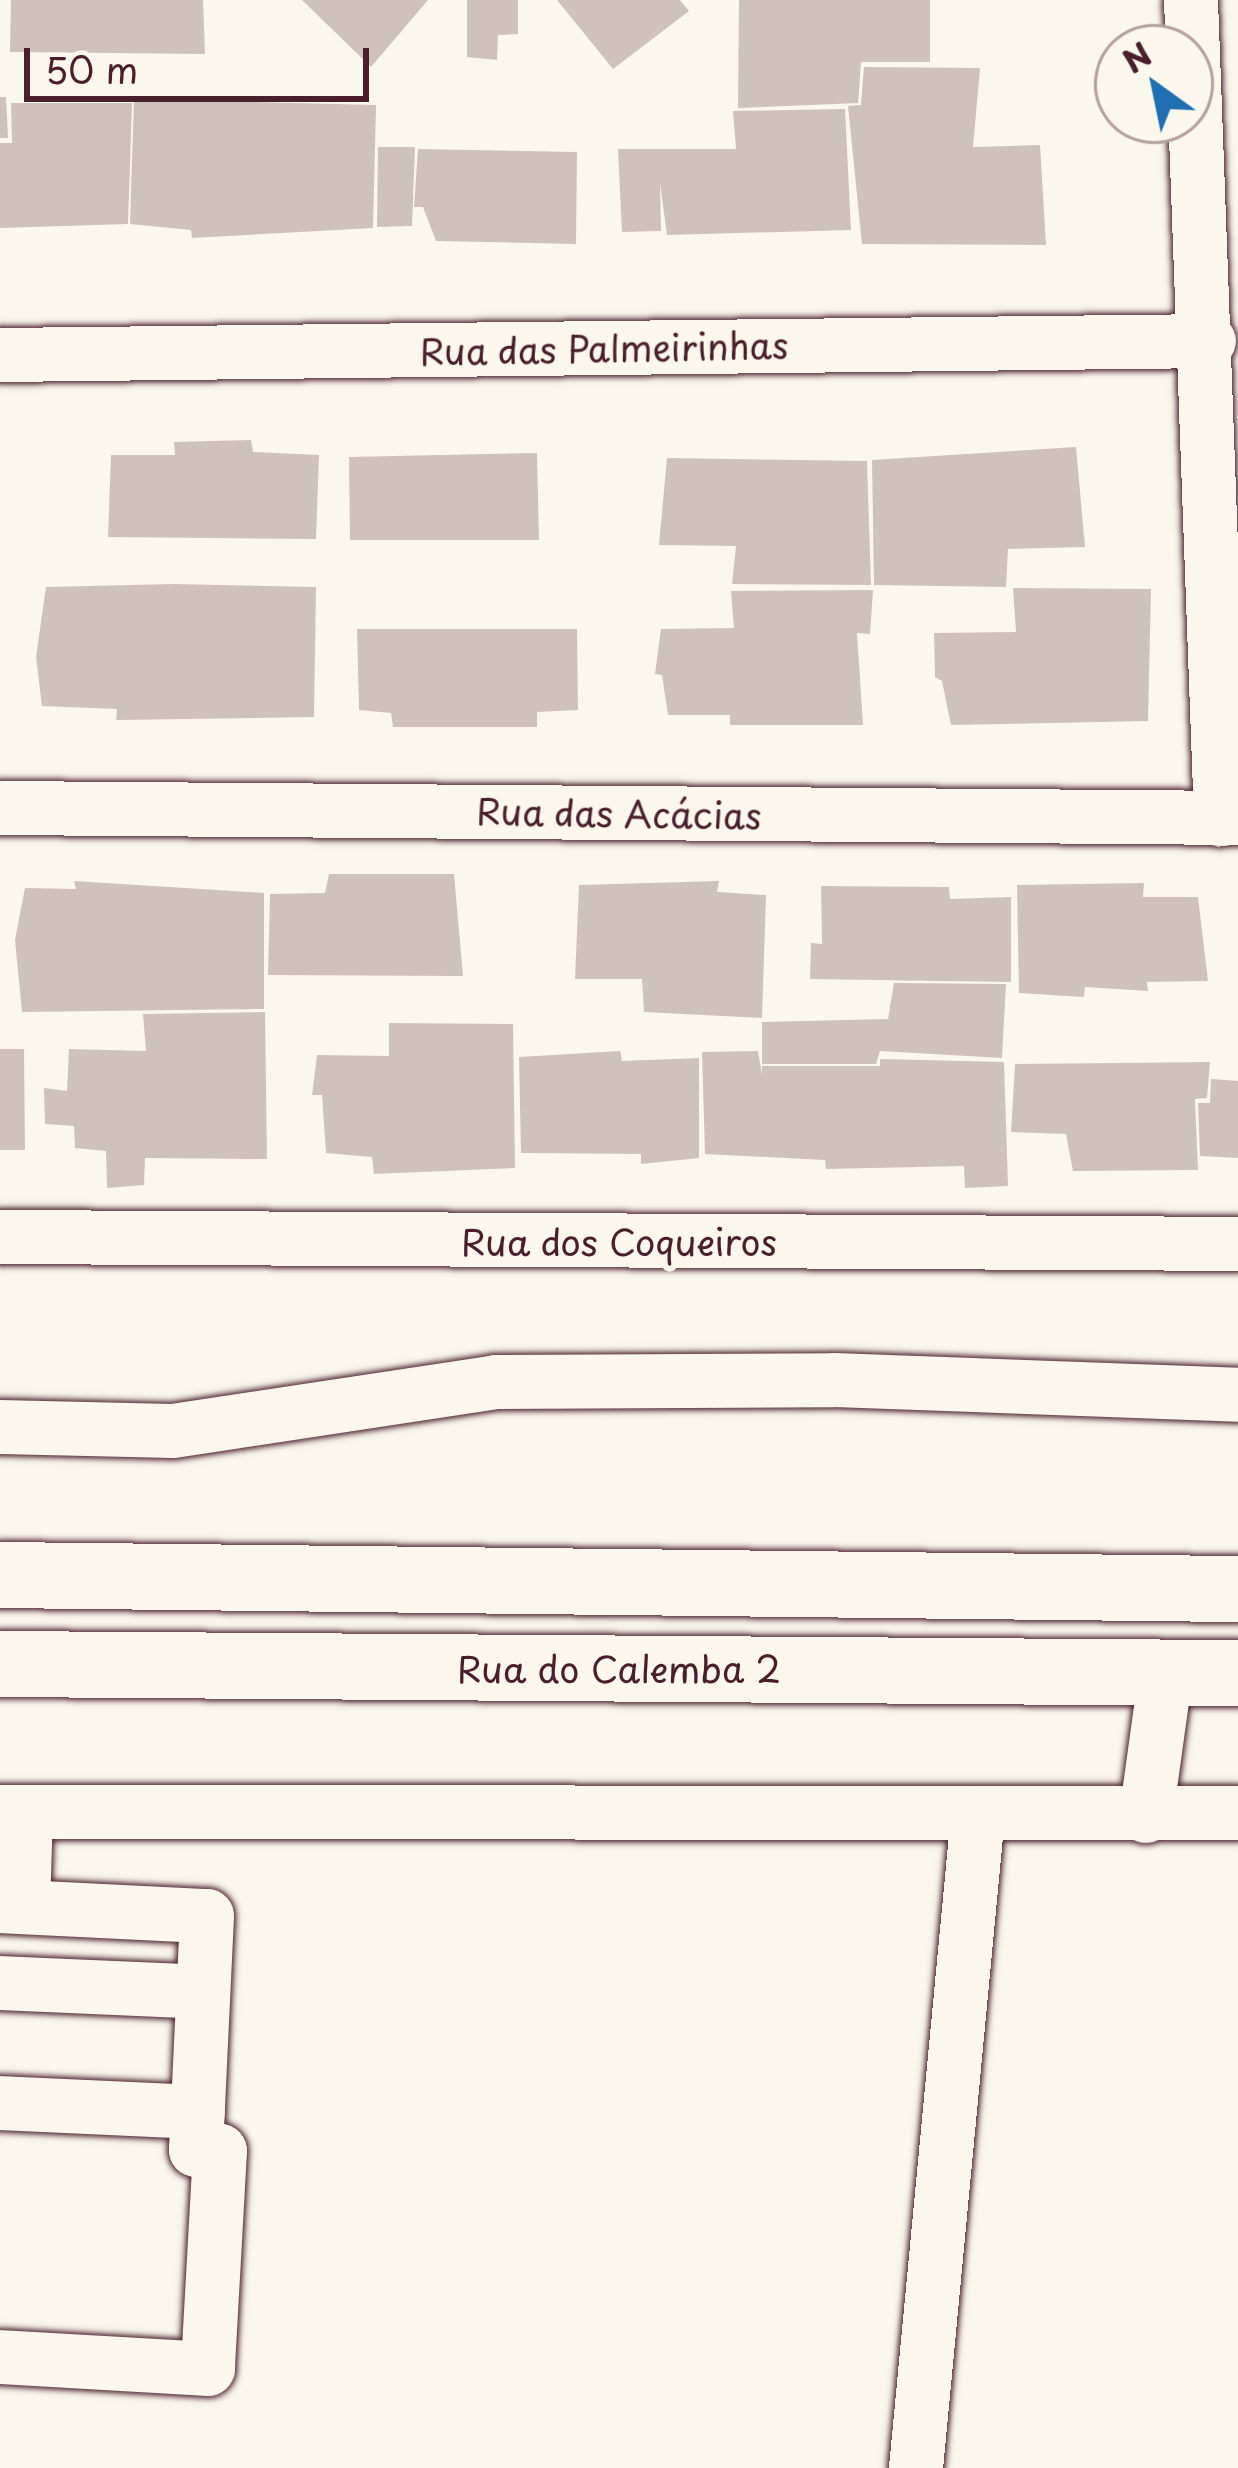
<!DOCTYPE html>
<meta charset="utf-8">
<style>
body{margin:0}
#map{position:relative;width:1238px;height:2468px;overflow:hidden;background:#fbf7ec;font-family:"Playpen Sans",sans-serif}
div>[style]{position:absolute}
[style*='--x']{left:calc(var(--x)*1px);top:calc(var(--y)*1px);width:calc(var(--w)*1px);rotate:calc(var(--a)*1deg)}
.building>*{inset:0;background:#cfc2bc}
.roads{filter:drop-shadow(0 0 3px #4a1f2b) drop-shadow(0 0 3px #4a1f2b)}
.minor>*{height:54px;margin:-27px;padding:0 27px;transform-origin:27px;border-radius:27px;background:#fbf7ec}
.major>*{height:66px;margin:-33px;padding:0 33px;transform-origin:33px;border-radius:33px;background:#fbf7ec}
span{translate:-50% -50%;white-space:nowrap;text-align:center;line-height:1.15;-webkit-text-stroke:12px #fbf7ec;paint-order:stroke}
.street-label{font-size:36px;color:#4a1f2b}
.north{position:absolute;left:1094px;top:24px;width:120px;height:120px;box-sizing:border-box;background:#fbf7ec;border:3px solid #b4a19f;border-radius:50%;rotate:327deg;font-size:33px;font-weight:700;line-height:48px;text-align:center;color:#4a1f2b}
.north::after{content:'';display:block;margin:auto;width:42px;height:54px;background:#1f6fb2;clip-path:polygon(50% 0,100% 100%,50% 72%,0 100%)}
.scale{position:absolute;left:24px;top:48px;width:345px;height:54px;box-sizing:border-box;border:6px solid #4a1f2b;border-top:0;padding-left:15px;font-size:36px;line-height:42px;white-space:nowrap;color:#4a1f2b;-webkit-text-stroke:9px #fbf7ec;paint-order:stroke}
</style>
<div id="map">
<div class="building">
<i style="clip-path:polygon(11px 0,203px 0,205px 54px,10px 52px)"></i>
<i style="clip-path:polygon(302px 0,428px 0,371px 67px)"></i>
<i style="clip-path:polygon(467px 0,518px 0,518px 34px,498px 35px,497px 60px,467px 57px)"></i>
<i style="clip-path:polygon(557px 0,680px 0,689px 11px,613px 69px)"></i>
<i style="clip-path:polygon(739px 0,930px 0,930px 62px,861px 62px,858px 103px,738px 108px)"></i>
<i style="clip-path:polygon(864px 67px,980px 68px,973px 147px,1040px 145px,1046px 245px,862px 244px,848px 106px,861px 105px)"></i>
<i style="clip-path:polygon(0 97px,6px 97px,8px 138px,0 138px)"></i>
<i style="clip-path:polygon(134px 99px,376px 105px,373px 228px,192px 238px,191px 230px,130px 224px)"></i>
<i style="clip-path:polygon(11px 103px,132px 103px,128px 224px,0 228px,0 143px,12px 143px)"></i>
<i style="clip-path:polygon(845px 109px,851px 230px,667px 235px,660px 183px,661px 231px,622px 232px,618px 149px,736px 149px,733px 111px)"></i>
<i style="clip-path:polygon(378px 147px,415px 147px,412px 226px,377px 227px)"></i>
<i style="clip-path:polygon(418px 149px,577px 152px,576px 244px,436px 241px,423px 207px,414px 207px)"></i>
<i style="clip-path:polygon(251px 440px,253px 452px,319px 455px,316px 539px,108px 537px,111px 455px,175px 455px,174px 442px)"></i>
<i style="clip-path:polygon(1076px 447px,1085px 547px,1008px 549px,1006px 587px,874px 585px,872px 460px)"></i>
<i style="clip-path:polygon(537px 453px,539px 540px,350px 540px,349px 457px)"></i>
<i style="clip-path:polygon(667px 458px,867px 461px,871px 585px,732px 584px,736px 546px,659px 545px)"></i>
<i style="clip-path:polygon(174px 584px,316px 587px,314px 717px,116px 720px,117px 709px,42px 706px,36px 657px,46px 587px)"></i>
<i style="clip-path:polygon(1013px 588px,1151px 589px,1148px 721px,951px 725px,942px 681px,935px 677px,934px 633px,1016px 632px)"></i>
<i style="clip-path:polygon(873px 590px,870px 634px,857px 633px,863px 725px,730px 725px,730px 715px,668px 715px,662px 675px,655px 674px,661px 629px,734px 628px,731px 591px)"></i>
<i style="clip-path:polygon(357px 629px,577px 629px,578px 710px,537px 712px,537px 727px,393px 727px,391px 713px,359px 710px)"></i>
<i style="clip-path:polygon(329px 874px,454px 874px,463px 976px,268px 975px,270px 894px,325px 893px)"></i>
<i style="clip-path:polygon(74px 881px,264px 893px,264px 1009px,22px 1012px,15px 940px,25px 888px,76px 889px)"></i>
<i style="clip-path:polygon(719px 881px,717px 892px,766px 895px,762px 1018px,644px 1012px,642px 979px,575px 979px,579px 885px)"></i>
<i style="clip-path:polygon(1144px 883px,1143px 897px,1198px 897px,1208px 981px,1147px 982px,1148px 991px,1085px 987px,1084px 997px,1019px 993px,1017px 885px)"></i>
<i style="clip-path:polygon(821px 886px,949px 887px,950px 899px,1011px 897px,1011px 982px,810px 979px,811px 943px,822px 944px)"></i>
<i style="clip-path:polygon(894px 983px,1006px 984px,1002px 1058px,880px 1051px,876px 1064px,762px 1064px,762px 1022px,888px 1019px)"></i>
<i style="clip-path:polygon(265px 1012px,267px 1159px,145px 1158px,144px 1185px,107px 1188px,106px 1151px,75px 1148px,74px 1126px,45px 1124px,44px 1088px,67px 1091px,69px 1049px,146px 1051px,143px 1014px)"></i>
<i style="clip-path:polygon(389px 1023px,513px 1024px,515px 1168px,374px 1174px,372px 1157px,326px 1153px,322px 1095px,312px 1095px,317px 1055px,389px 1056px)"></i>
<i style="clip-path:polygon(0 1049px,24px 1049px,25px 1150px,0 1150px)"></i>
<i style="clip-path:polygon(620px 1051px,622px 1061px,699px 1058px,699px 1158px,641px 1164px,641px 1154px,521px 1153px,519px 1057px)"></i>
<i style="clip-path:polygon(758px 1051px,762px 1075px,762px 1066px,880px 1066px,880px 1059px,1004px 1062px,1008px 1186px,965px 1188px,964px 1166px,826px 1169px,825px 1160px,705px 1154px,702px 1052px)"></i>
<i style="clip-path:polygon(1210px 1062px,1207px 1098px,1195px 1099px,1198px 1170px,1073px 1171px,1066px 1134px,1011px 1132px,1015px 1064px)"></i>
<i style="clip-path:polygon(1211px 1079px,1238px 1081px,1238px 1158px,1200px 1156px,1198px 1103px,1210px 1103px)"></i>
</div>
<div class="roads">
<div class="minor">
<i style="--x:1191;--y:0;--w:820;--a:87.9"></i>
<i style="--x:0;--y:355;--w:1209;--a:-0.66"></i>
<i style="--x:0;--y:808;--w:1238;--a:0.46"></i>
<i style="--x:0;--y:1237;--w:1238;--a:0.32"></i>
<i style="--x:0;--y:1427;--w:173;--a:1.3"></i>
<i style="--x:173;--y:1431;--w:327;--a:-8.6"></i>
<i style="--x:496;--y:1382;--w:338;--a:-0.3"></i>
<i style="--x:834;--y:1380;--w:404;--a:2.1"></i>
<i style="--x:0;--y:1812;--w:1238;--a:0.05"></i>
<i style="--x:1146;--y:1816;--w:146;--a:-82.1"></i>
<i style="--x:0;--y:1906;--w:207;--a:2.8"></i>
<i style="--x:207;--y:1916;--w:234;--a:92.7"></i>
<i style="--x:196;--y:2150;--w:24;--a:2"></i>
<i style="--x:220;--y:2151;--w:218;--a:93.2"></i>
<i style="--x:208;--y:2369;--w:208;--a:-176.7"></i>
<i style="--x:23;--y:1907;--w:94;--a:-88.2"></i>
<i style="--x:0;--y:1983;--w:203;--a:2.5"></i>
<i style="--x:0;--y:2103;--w:198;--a:2.6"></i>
<i style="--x:916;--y:2468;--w:657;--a:-84.58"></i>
</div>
<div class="major">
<i style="--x:0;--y:1575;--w:1238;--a:0.65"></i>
<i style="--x:0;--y:1664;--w:1238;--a:0.42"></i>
</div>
</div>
<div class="street-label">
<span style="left:604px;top:348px;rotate:-1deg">Rua das Palmeirinhas</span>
<span style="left:619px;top:813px;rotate:1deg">Rua das Acácias</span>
<span style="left:619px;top:1242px">Rua dos Coqueiros</span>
<span style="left:619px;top:1669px">Rua do Calemba 2</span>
</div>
<div class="north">N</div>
<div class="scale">50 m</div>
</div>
